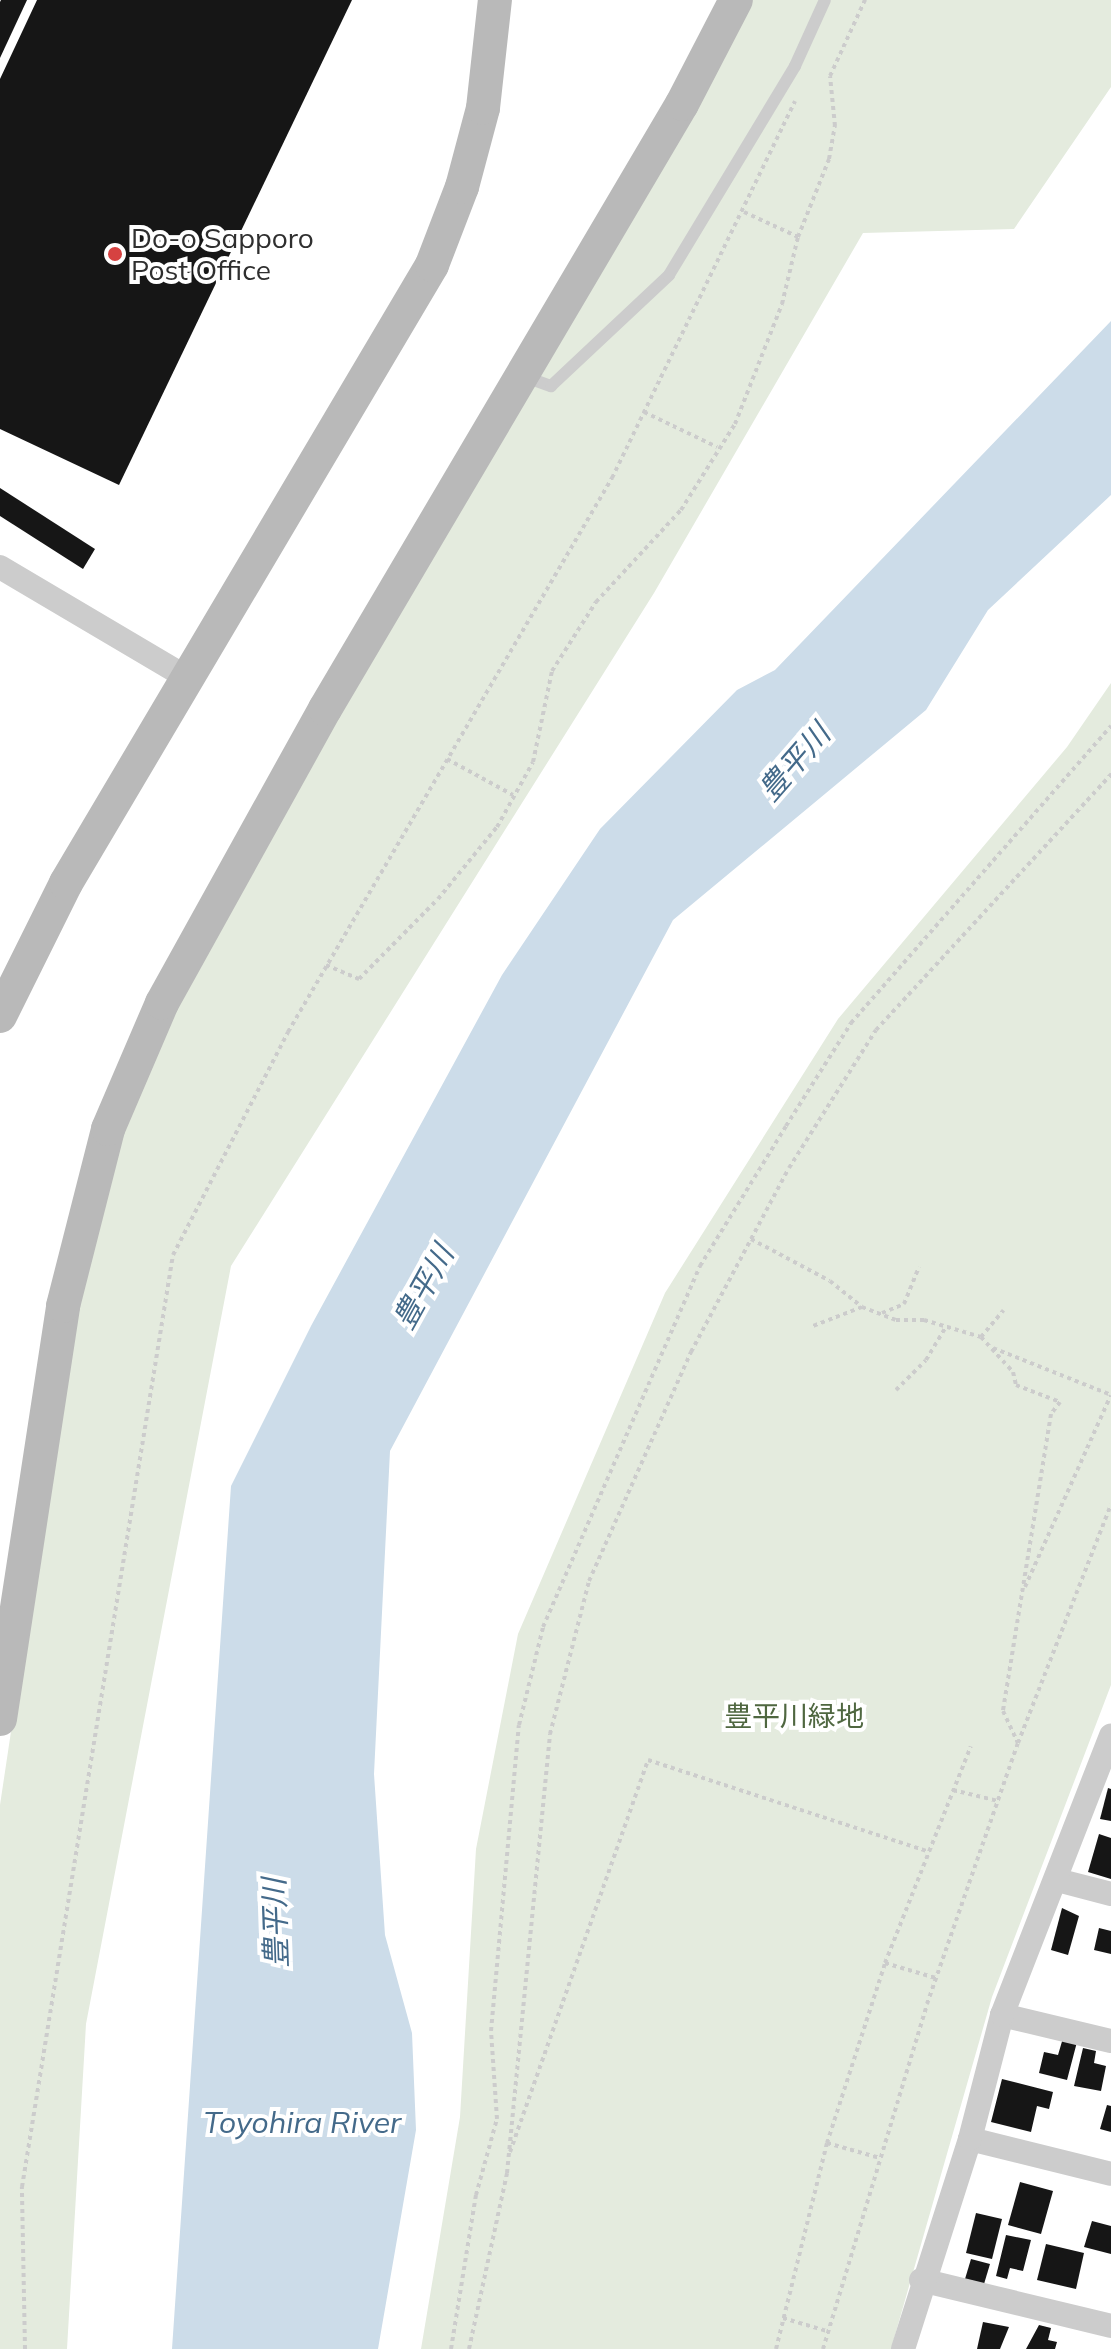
<!DOCTYPE html>
<meta charset="utf-8">
<style>
body{margin:0}
#map{position:relative;width:1111px;height:2349px;overflow:hidden;background:#fff;font-family:Mulish,"Noto Sans JP",sans-serif}
div>[style]{position:absolute}
[style*='--x']{left:calc(var(--x)*1px);top:calc(var(--y)*1px);width:calc(var(--w)*1px);rotate:calc(var(--a)*1deg)}
.green>*{inset:0;background:#e4ebde}
.water>*{inset:0;background:#ccdce9}
.building>*{inset:0;background:#161616}
.path>*{height:4px;margin-top:-2px;transform-origin:0;background:repeating-linear-gradient(90deg,#ccc 0 4px,transparent 0 8px)}
.lane>*{height:12px;margin:-6px;padding:0 6px;transform-origin:6px;border-radius:6px;background:#ccc}
.street>*{height:24px;margin:-12px;padding:0 12px;transform-origin:12px;border-radius:12px;background:#ccc}
.secondary>*{height:34px;margin:-17px;padding:0 17px;transform-origin:17px;border-radius:17px;background:#b9b9b9}
.dots>*{width:22px;height:22px;translate:-50% -50%;box-sizing:border-box;border:4px solid #fff;border-radius:50%}
span{translate:-50% -50%;white-space:nowrap;text-align:center;line-height:1.15;-webkit-text-stroke:8px #fff;paint-order:stroke}
.poi-label{font-size:28px;color:#2f2f2f}
.left{translate:0 -50%;text-align:left}
.park-label{font-size:28px;color:#4f6740}
.water-label{font-size:30px;color:#446a8a;font-style:italic}
</style>
<div id="map">
<div class="green">
<i style="clip-path:polygon(747px 0,1111px 0,1111px 87px,1014px 229px,863px 233px,654px 593px,231px 1266px,86px 2024px,67px 2349px,0 2349px,0 1805px,68px 1351px,121px 1139px,203px 947px)"></i>
<i style="clip-path:polygon(1111px 683px,1111px 1685px,992px 1997px,891px 2349px,421px 2349px,460px 2117px,476px 1849px,518px 1634px,665px 1293px,838px 1019px,1067px 747px)"></i>
</div>
<div class="water">
<i style="clip-path:polygon(1111px 321px,1111px 495px,988px 610px,926px 710px,673px 920px,390px 1451px,374px 1774px,385px 1935px,412px 2033px,416px 2130px,378px 2349px,172px 2349px,231px 1486px,311px 1326px,502px 975px,600px 829px,737px 690px,775px 670px)"></i>
</div>
<div class="building">
<i style="clip-path:polygon(1px 0,27px 0,0 58px,0 2px)"></i>
<i style="clip-path:polygon(37px 0,352px 0,119px 485px,0 429px,0 79px)"></i>
<i style="clip-path:polygon(0 488px,95px 549px,83px 569px,0 516px)"></i>
<i style="clip-path:polygon(1108px 1788px,1111px 1789px,1111px 1821px,1100px 1819px)"></i>
<i style="clip-path:polygon(1099px 1834px,1111px 1838px,1111px 1879px,1088px 1872px)"></i>
<i style="clip-path:polygon(1062px 1908px,1079px 1916px,1068px 1955px,1051px 1950px)"></i>
<i style="clip-path:polygon(1099px 1928px,1111px 1931px,1111px 1954px,1094px 1950px)"></i>
<i style="clip-path:polygon(1063px 2038px,1077px 2042px,1067px 2080px,1039px 2073px,1044px 2052px,1058px 2055px)"></i>
<i style="clip-path:polygon(1083px 2048px,1096px 2051px,1094px 2063px,1106px 2066px,1101px 2091px,1074px 2086px)"></i>
<i style="clip-path:polygon(1002px 2079px,1053px 2092px,1049px 2109px,1037px 2106px,1031px 2132px,991px 2122px)"></i>
<i style="clip-path:polygon(1107px 2105px,1111px 2106px,1111px 2132px,1100px 2129px)"></i>
<i style="clip-path:polygon(1020px 2182px,1053px 2191px,1041px 2234px,1008px 2225px)"></i>
<i style="clip-path:polygon(976px 2213px,1002px 2219px,992px 2259px,966px 2253px)"></i>
<i style="clip-path:polygon(1092px 2221px,1111px 2226px,1111px 2254px,1084px 2247px)"></i>
<i style="clip-path:polygon(1006px 2235px,1031px 2240px,1023px 2271px,1010px 2268px,1007px 2279px,996px 2276px)"></i>
<i style="clip-path:polygon(1046px 2244px,1084px 2253px,1076px 2289px,1037px 2280px)"></i>
<i style="clip-path:polygon(971px 2259px,990px 2264px,984px 2284px,965px 2279px)"></i>
<i style="clip-path:polygon(983px 2322px,1009px 2327px,1000px 2349px,977px 2349px)"></i>
<i style="clip-path:polygon(1039px 2325px,1051px 2328px,1048px 2340px,1057px 2342px,1055px 2349px,1026px 2349px)"></i>
</div>
<div class="path">
<i style="--x:744;--y:212;--w:60;--a:24.8"></i>
<i style="--x:644;--y:412;--w:81;--a:25.6"></i>
<i style="--x:447;--y:759;--w:75;--a:28.6"></i>
<i style="--x:326;--y:965;--w:36;--a:23"></i>
<i style="--x:359;--y:979;--w:112;--a:-45.4"></i>
<i style="--x:438;--y:899;--w:93;--a:-50.7"></i>
<i style="--x:497;--y:827;--w:74;--a:-61"></i>
<i style="--x:533;--y:762;--w:93;--a:-78.2"></i>
<i style="--x:552;--y:671;--w:82;--a:-57.5"></i>
<i style="--x:596;--y:602;--w:125;--a:-47.3"></i>
<i style="--x:681;--y:510;--w:102;--a:-57.9"></i>
<i style="--x:735;--y:424;--w:129;--a:-68.6"></i>
<i style="--x:782;--y:304;--w:69;--a:-76.6"></i>
<i style="--x:798;--y:237;--w:84;--a:-68.3"></i>
<i style="--x:829;--y:159;--w:34;--a:-80"></i>
<i style="--x:835;--y:126;--w:50;--a:-95.7"></i>
<i style="--x:830;--y:76;--w:84;--a:-65.3"></i>
<i style="--x:751;--y:1239;--w:89;--a:28"></i>
<i style="--x:830;--y:1281;--w:41;--a:39.1"></i>
<i style="--x:862;--y:1307;--w:53;--a:158.8"></i>
<i style="--x:862;--y:1307;--w:36;--a:21"></i>
<i style="--x:896;--y:1320;--w:28;--a:0"></i>
<i style="--x:924;--y:1320;--w:59;--a:16.6"></i>
<i style="--x:981;--y:1337;--w:35;--a:-50"></i>
<i style="--x:882;--y:1313;--w:24;--a:-22"></i>
<i style="--x:904;--y:1304;--w:40;--a:-68"></i>
<i style="--x:981;--y:1337;--w:47;--a:47.6"></i>
<i style="--x:1013;--y:1372;--w:13;--a:77"></i>
<i style="--x:1016;--y:1385;--w:47;--a:21.1"></i>
<i style="--x:1060;--y:1402;--w:15;--a:127"></i>
<i style="--x:1051;--y:1414;--w:301;--a:99.2"></i>
<i style="--x:1003;--y:1711;--w:35;--a:65"></i>
<i style="--x:993;--y:1348;--w:127;--a:21.7"></i>
<i style="--x:896;--y:1390;--w:42;--a:-45"></i>
<i style="--x:926;--y:1360;--w:39;--a:-59"></i>
<i style="--x:1025;--y:1587;--w:210;--a:-65.9"></i>
<i style="--x:953;--y:1790;--w:46;--a:13.7"></i>
<i style="--x:885;--y:1963;--w:53;--a:16.4"></i>
<i style="--x:827;--y:2143;--w:55;--a:15.8"></i>
<i style="--x:510;--y:2152;--w:416;--a:-70.6"></i>
<i style="--x:648;--y:1760;--w:296;--a:18.1"></i>
<i style="--x:783;--y:2318;--w:46;--a:16.5"></i>
<i style="--x:25;--y:2349;--w:162;--a:-91.1"></i>
<i style="--x:22;--y:2187;--w:944;--a:-80.8"></i>
<i style="--x:173;--y:1255;--w:251;--a:-62.7"></i>
<i style="--x:288;--y:1032;--w:642;--a:-59.68"></i>
<i style="--x:612;--y:478;--w:419;--a:-64.1"></i>
<i style="--x:451;--y:2349;--w:156;--a:-80.8"></i>
<i style="--x:476;--y:2195;--w:79;--a:-74.6"></i>
<i style="--x:497;--y:2119;--w:88;--a:-93.9"></i>
<i style="--x:491;--y:2031;--w:307;--a:-84.8"></i>
<i style="--x:519;--y:1725;--w:101;--a:-76.2"></i>
<i style="--x:543;--y:1627;--w:394;--a:-66.5"></i>
<i style="--x:700;--y:1266;--w:164;--a:-58.4"></i>
<i style="--x:786;--y:1126;--w:122;--a:-57.7"></i>
<i style="--x:851;--y:1023;--w:395;--a:-48.8"></i>
<i style="--x:469;--y:2349;--w:180;--a:-77.8"></i>
<i style="--x:507;--y:2173;--w:441;--a:-84.4"></i>
<i style="--x:550;--y:1734;--w:158;--a:-75.7"></i>
<i style="--x:589;--y:1581;--w:251;--a:-66"></i>
<i style="--x:691;--y:1352;--w:208;--a:-62"></i>
<i style="--x:789;--y:1168;--w:163;--a:-57.8"></i>
<i style="--x:876;--y:1030;--w:348;--a:-47.4"></i>
<i style="--x:776;--y:2349;--w:212;--a:-76.1"></i>
<i style="--x:827;--y:2143;--w:189;--a:-72.1"></i>
<i style="--x:885;--y:1963;--w:233;--a:-68.4"></i>
<i style="--x:823;--y:2349;--w:360;--a:-73.2"></i>
<i style="--x:927;--y:2004;--w:276;--a:-70.8"></i>
<i style="--x:1018;--y:1743;--w:256;--a:-68.7"></i>
</div>
<div class="lane">
<i style="--x:523;--y:376;--w:30;--a:20"></i>
<i style="--x:551;--y:386;--w:162;--a:-43.2"></i>
<i style="--x:669;--y:275;--w:244;--a:-58.9"></i>
<i style="--x:795;--y:66;--w:72;--a:-65.6"></i>
</div>
<div class="street">
<i style="--x:0;--y:567;--w:218;--a:30.6"></i>
<i style="--x:1057;--y:1880;--w:56;--a:14.5"></i>
<i style="--x:1002;--y:2015;--w:112;--a:13.4"></i>
<i style="--x:970;--y:2139;--w:145;--a:13.9"></i>
<i style="--x:921;--y:2280;--w:195;--a:13.6"></i>
<i style="--x:903;--y:2349;--w:220;--a:-72.3"></i>
<i style="--x:970;--y:2139;--w:128;--a:-75.5"></i>
<i style="--x:1002;--y:2015;--w:300;--a:-68.7"></i>
</div>
<div class="secondary">
<i style="--x:0;--y:1016;--w:148;--a:-63.6"></i>
<i style="--x:66;--y:883;--w:718;--a:-59.36"></i>
<i style="--x:432;--y:265;--w:84;--a:-69"></i>
<i style="--x:462;--y:187;--w:82;--a:-75.1"></i>
<i style="--x:483;--y:108;--w:109;--a:-83.7"></i>
<i style="--x:0;--y:1719;--w:418;--a:-81.3"></i>
<i style="--x:63;--y:1306;--w:183;--a:-75.7"></i>
<i style="--x:108;--y:1129;--w:137;--a:-66.8"></i>
<i style="--x:162;--y:1003;--w:336;--a:-61"></i>
<i style="--x:325;--y:709;--w:702;--a:-59.46"></i>
<i style="--x:682;--y:104;--w:117;--a:-62.6"></i>
</div>
<div class="dots">
<i style="left:115px;top:254px;background:#d64241"></i>
</div>
<div class="poi-label">
<span class="left" style="left:131px;top:254px">Do-o Sapporo<br>Post Office</span>
</div>
<div class="park-label">
<span style="left:794px;top:1716px">豊平川緑地</span>
</div>
<div class="water-label">
<span style="left:794px;top:762px;rotate:-49deg">豊平川</span>
<span style="left:423px;top:1287px;rotate:-61deg">豊平川</span>
<span style="left:275px;top:1923px;rotate:-92deg">豊平川</span>
<span style="left:302px;top:2122px">Toyohira River</span>
</div>
</div>
